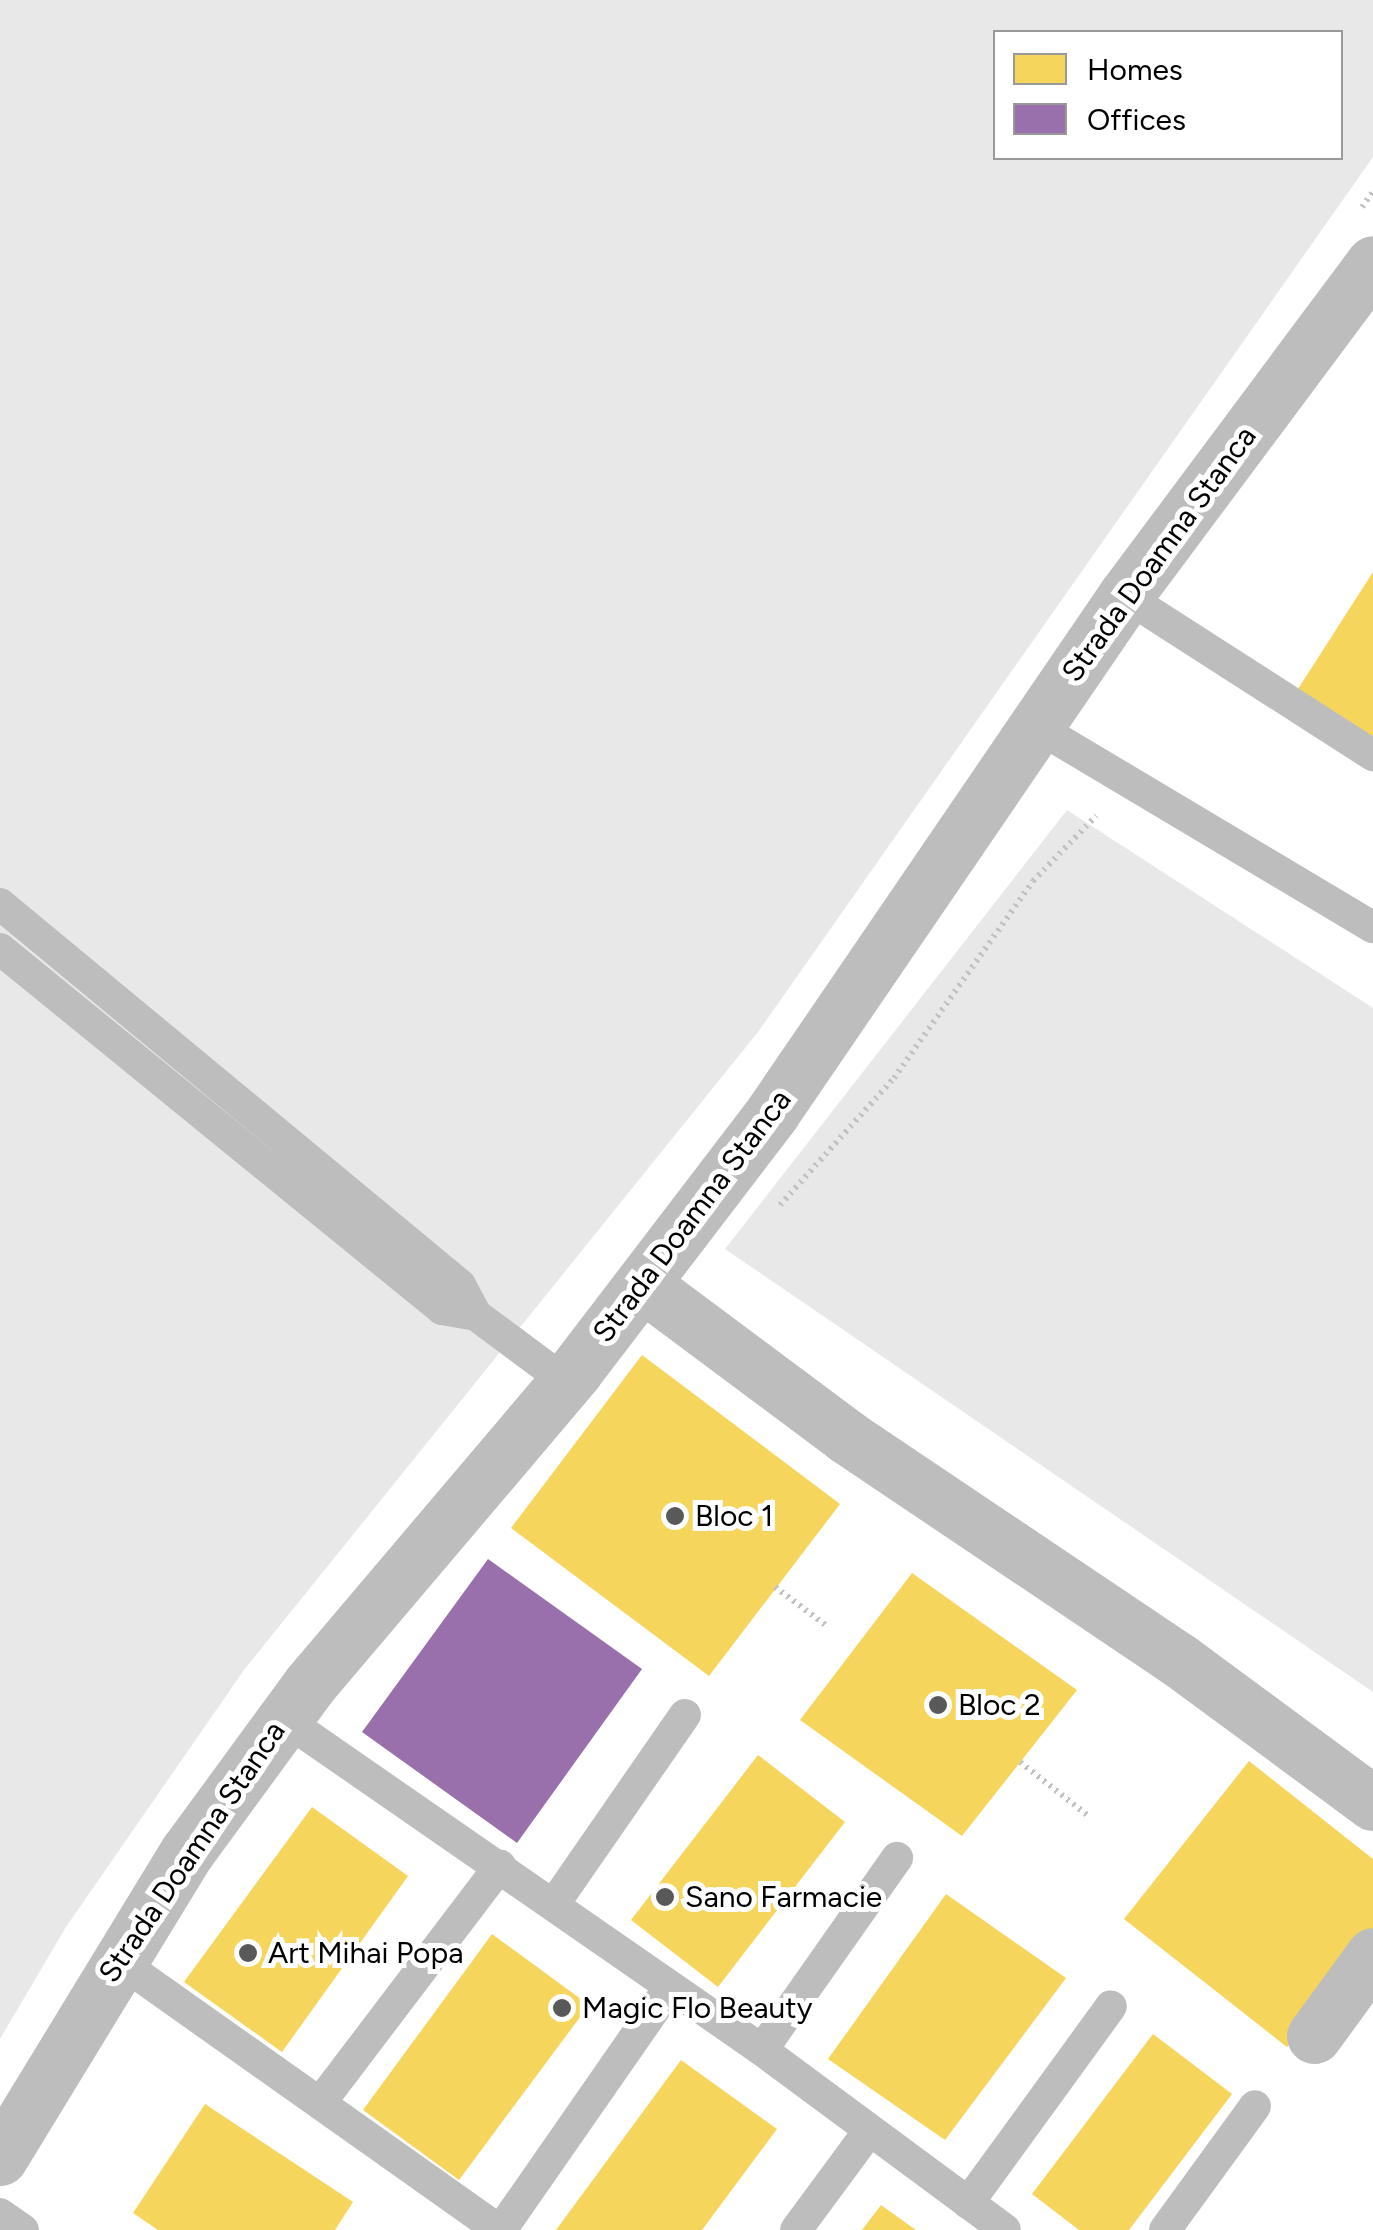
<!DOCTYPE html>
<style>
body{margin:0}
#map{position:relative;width:1373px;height:2230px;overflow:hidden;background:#fff;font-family:Figtree,sans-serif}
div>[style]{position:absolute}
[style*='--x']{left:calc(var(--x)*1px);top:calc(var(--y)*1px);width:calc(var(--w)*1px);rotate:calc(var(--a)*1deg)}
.green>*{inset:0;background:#e8e8e8}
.homes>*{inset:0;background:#f6d55c}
.offices>*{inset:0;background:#9970ab}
.path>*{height:6px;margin-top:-3px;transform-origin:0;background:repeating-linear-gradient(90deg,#c2c2c2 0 2.5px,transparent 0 7.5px)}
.service>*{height:32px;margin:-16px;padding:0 16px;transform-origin:16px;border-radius:16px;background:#bdbdbd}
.minor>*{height:55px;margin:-27.5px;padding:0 27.5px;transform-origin:27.5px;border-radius:27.5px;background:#bdbdbd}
.tertiary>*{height:55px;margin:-27.5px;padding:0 27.5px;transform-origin:27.5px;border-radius:27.5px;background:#bdbdbd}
.dots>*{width:28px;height:28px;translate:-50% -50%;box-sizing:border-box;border:5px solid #fff;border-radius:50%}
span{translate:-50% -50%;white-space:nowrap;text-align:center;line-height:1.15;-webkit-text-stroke:10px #fff;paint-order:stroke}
.street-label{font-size:30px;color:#000}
.poi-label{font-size:30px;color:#000}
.left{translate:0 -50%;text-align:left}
.legend{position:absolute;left:993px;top:30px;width:350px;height:130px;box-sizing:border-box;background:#fff;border:2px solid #999;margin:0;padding:12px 18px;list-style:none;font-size:30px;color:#000}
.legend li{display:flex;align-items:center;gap:20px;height:50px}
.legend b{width:50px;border:2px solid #999}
</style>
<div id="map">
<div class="green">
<i style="clip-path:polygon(evenodd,0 0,1373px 0,1373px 157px,758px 1032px,244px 1670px,66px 1927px,0 2039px,0 0,996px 32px,1340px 32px,1340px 158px,996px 158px,996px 32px)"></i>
<i style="clip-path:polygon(1067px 810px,1373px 1008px,1373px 1692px,725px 1249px)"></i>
</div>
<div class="homes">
<i style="clip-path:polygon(1373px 572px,1373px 741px,1296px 692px)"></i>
<i style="clip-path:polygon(642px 1355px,840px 1504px,709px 1676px,511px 1528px)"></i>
<i style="clip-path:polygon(912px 1573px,1077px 1690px,962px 1836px,800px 1720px)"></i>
<i style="clip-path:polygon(758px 1755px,845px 1822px,718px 1987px,631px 1920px)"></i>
<i style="clip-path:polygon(1249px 1761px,1373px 1859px,1373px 1937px,1287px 2047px,1124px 1919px)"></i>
<i style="clip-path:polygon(312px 1807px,408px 1876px,282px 2052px,184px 1982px)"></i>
<i style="clip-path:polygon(946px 1894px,1066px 1978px,945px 2140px,828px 2059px)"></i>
<i style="clip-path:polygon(492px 1934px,589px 2005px,459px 2180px,363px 2110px)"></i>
<i style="clip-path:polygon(1153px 2034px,1232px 2094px,1129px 2230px,1079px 2230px,1032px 2194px)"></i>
<i style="clip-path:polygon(681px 2060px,777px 2129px,702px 2230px,556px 2230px)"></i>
<i style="clip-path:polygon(205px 2104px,353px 2202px,335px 2230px,158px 2230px,133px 2213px)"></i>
<i style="clip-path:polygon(881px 2205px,916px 2230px,862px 2230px)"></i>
</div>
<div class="offices">
<i style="clip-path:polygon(488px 1559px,642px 1669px,517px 1843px,362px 1732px)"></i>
</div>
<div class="path">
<i style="--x:1362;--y:207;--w:19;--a:-54"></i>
<i style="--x:780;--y:1205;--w:171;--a:-48.1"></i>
<i style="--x:894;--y:1078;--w:241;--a:-54.8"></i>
<i style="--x:1033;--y:881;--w:91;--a:-45.9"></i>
<i style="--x:775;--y:1587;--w:66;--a:37"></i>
<i style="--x:1020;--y:1762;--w:85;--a:38.3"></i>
</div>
<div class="service">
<i style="--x:1125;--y:596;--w:295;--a:32.7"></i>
<i style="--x:1037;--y:727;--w:391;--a:30.8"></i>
<i style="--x:0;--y:904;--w:597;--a:39.63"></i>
<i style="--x:460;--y:1285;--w:34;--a:62"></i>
<i style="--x:476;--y:1315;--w:111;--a:36.6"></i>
<i style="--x:0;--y:949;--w:570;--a:39.16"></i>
<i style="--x:442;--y:1309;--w:35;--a:10"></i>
<i style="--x:284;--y:1719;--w:581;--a:34.7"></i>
<i style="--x:762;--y:2050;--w:302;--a:36.5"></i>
<i style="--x:554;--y:1904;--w:230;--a:-55.3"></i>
<i style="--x:116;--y:1959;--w:469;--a:35.3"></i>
<i style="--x:762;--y:2050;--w:235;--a:-54.9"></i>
<i style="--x:320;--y:2103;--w:298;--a:-52.8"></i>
<i style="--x:968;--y:2203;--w:243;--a:-54"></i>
<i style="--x:0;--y:2214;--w:28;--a:35"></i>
<i style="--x:501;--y:2230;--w:296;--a:-55.2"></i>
<i style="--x:796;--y:2230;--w:123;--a:-53.6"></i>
<i style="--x:1165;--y:2230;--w:153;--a:-54"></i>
</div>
<div class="minor">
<i style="--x:642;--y:1284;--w:256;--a:36.7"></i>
<i style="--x:847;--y:1437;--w:400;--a:33.9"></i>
<i style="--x:1179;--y:1660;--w:241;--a:36.4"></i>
<i style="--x:1314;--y:2036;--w:100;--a:-53.9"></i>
</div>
<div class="tertiary">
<i style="--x:0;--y:2158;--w:359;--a:-58.6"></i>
<i style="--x:187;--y:1852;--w:208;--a:-53.8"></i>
<i style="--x:310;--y:1684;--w:410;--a:-49.7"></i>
<i style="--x:575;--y:1371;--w:325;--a:-52.6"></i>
<i style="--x:772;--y:1113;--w:626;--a:-55.68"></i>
<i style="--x:1125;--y:596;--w:415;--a:-53.3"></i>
</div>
<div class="dots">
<i style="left:675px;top:1516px;background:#595959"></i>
<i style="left:938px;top:1705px;background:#595959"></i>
<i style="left:665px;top:1897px;background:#595959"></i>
<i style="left:248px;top:1953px;background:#595959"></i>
<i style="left:562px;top:2008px;background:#595959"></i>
</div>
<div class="street-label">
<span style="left:1159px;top:554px;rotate:-54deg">Strada Doamna Stanca</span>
<span style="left:692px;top:1216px;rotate:-53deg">Strada Doamna Stanca</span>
<span style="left:192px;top:1852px;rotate:-56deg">Strada Doamna Stanca</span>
</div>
<div class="poi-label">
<span class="left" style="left:695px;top:1516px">Bloc 1</span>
<span class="left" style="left:958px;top:1705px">Bloc 2</span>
<span class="left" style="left:685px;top:1897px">Sano Farmacie</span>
<span class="left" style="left:268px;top:1953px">Art Mihai Popa</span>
<span class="left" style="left:582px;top:2008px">Magic Flo Beauty</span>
</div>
<ul class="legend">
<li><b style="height:28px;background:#f6d55c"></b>Homes</li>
<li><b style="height:28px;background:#9970ab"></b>Offices</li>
</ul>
</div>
